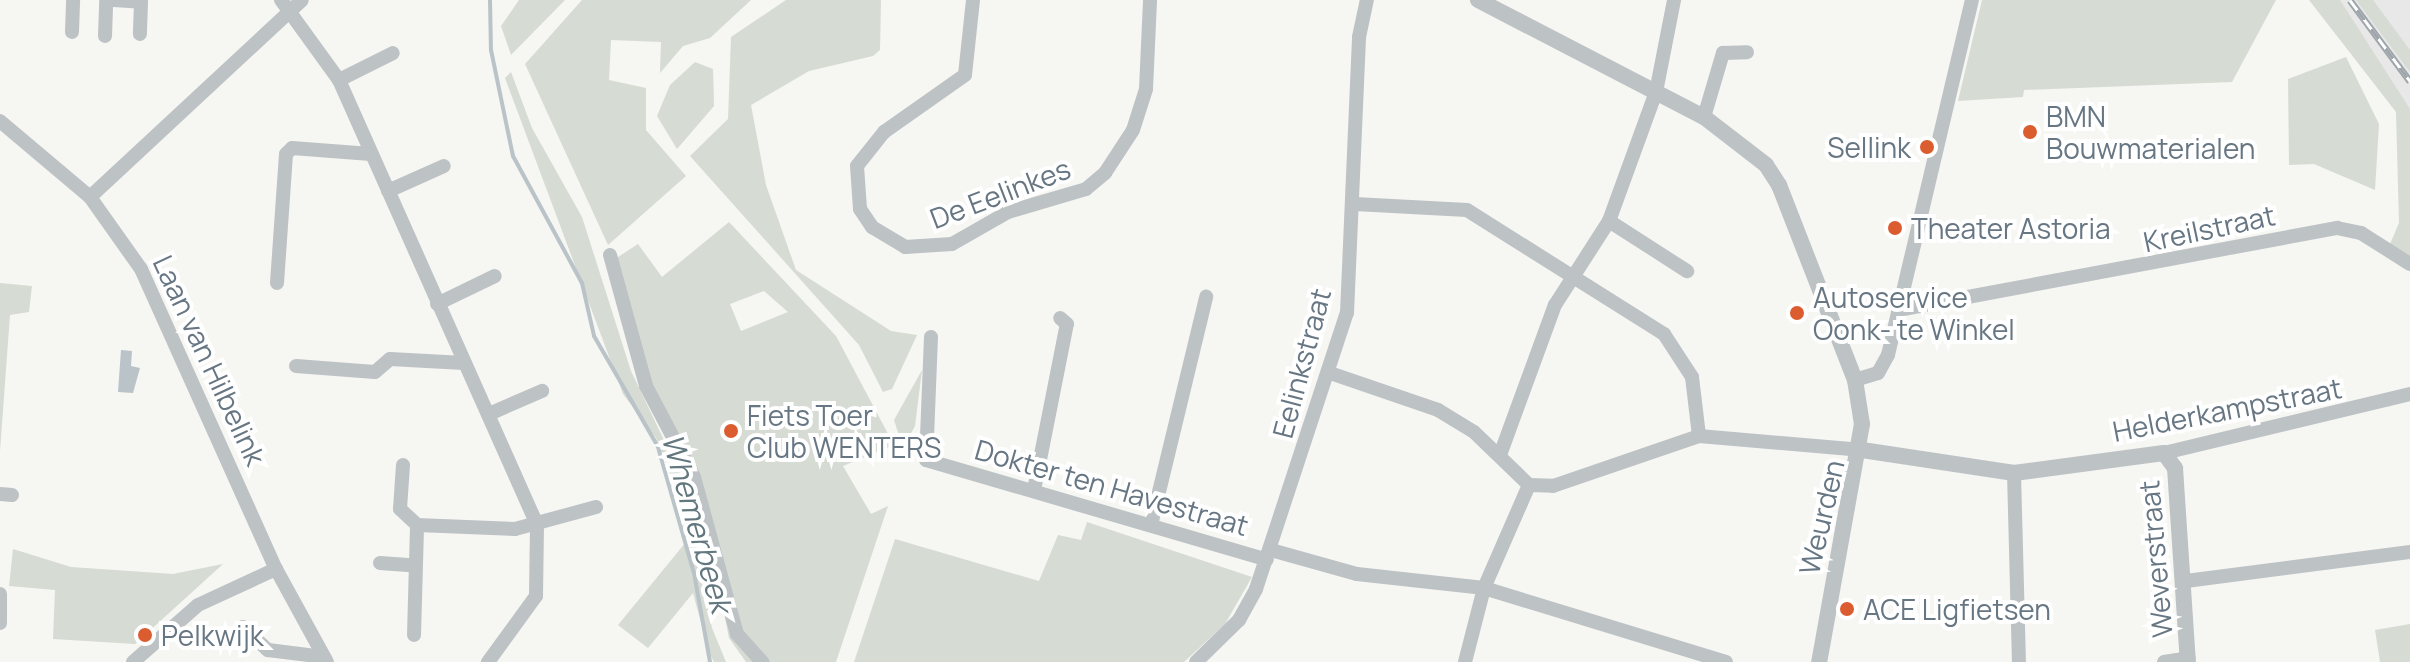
<!DOCTYPE html>
<style>
body{margin:0}
#map{position:relative;width:2410px;height:662px;overflow:hidden;background:#f6f6f3;font-family:Manrope,sans-serif}
div>[style]{position:absolute}
[style*='--x']{left:calc(var(--x)*1px);top:calc(var(--y)*1px);width:calc(var(--w)*1px);rotate:calc(var(--a)*1deg)}
.built>*{inset:0;background:#e7e8e7}
.green>*{inset:0;background:#d6dbd3}
.water>*{inset:0;background:#b9c3c8}
.stream>*{height:4px;margin:-2px;padding:0 2px;transform-origin:2px;border-radius:2px;background:#b9c3c8}
.minor>*{height:14px;margin:-7px;padding:0 7px;transform-origin:7px;border-radius:7px;background:#bdc2c5}
.tertiary>*{height:16px;margin:-8px;padding:0 8px;transform-origin:8px;border-radius:8px;background:#bdc2c5}
.rail>*{height:7px;margin-top:-3.5px;transform-origin:0;background:repeating-linear-gradient(90deg,#fff 0 12px,#9fa6ab 0 24px);box-sizing:border-box;border-block:2px solid #9fa6ab}
.dots>*{width:22px;height:22px;translate:-50% -50%;box-sizing:border-box;border:4px solid #fff;border-radius:50%}
span{translate:-50% -50%;white-space:nowrap;text-align:center;line-height:1.15;-webkit-text-stroke:8px #fff;paint-order:stroke}
.poi-label{font-size:28px;color:#677683}
.left{translate:0 -50%;text-align:left}
.right{translate:-100% -50%;text-align:right}
.street-label{font-size:28px;color:#677683}
.water-label{font-size:30px;color:#63777f;font-style:italic}
</style>
<div id="map">
<div class="built">
<i style="clip-path:polygon(2330px 0,2410px 0,2410px 127px)"></i>
</div>
<div class="green">
<i style="clip-path:polygon(519px 0,565px 0,511px 55px,501px 26px)"></i>
<i style="clip-path:polygon(582px 0,751px 0,710px 38px,683px 46px,660px 73px,661px 42px,611px 40px,609px 80px,646px 88px,646px 130px,686px 176px,608px 245px,525px 64px)"></i>
<i style="clip-path:polygon(786px 0,881px 0,880px 50px,873px 56px,809px 71px,751px 105px,766px 185px,796px 270px,891px 331px,917px 335px,892px 389px,883px 392px,859px 345px,690px 156px,728px 119px,731px 37px)"></i>
<i style="clip-path:polygon(1982px 0,2276px 0,2232px 82px,2024px 90px,2023px 97px,1958px 101px)"></i>
<i style="clip-path:polygon(2309px 0,2340px 0,2410px 109px,2410px 258px,2390px 244px,2399px 223px,2396px 112px)"></i>
<i style="clip-path:polygon(2356px 0,2373px 0,2410px 50px,2410px 72px)"></i>
<i style="clip-path:polygon(2346px 57px,2379px 124px,2375px 190px,2314px 164px,2289px 165px,2288px 79px)"></i>
<i style="clip-path:polygon(695px 62px,713px 69px,714px 106px,677px 149px,657px 116px,670px 85px)"></i>
<i style="clip-path:polygon(511px 72px,532px 128px,582px 217px,631px 371px,683px 480px,712px 628px,726px 662px,714px 662px,709px 652px,693px 593px,648px 648px,618px 625px,686px 542px,680px 501px,656px 438px,623px 394px,505px 78px)"></i>
<i style="clip-path:polygon(evenodd,729px 222px,836px 336px,894px 445px,843px 466px,871px 514px,888px 506px,836px 662px,746px 662px,729px 638px,697px 476px,646px 374px,615px 259px,638px 244px,662px 277px,729px 222px,764px 291px,788px 312px,741px 331px,730px 304px,764px 291px)"></i>
<i style="clip-path:polygon(0 283px,32px 286px,29px 312px,10px 315px,0 451px)"></i>
<i style="clip-path:polygon(922px 370px,915px 426px,903px 448px,894px 420px)"></i>
<i style="clip-path:polygon(1087px 522px,1252px 577px,1225px 624px,1184px 662px,854px 662px,895px 539px,1039px 581px,1058px 535px,1081px 540px)"></i>
<i style="clip-path:polygon(13px 549px,71px 567px,173px 574px,223px 564px,135px 644px,53px 639px,55px 590px,9px 586px)"></i>
<i style="clip-path:polygon(2410px 624px,2410px 662px,2380px 662px,2375px 630px)"></i>
</div>
<div class="water">
<i style="clip-path:polygon(121px 350px,132px 351px,131px 366px,140px 368px,133px 393px,118px 392px)"></i>
</div>
<div class="stream">
<i style="--x:490;--y:0;--w:50;--a:88.9"></i>
<i style="--x:491;--y:50;--w:108;--a:78.3"></i>
<i style="--x:513;--y:156;--w:145;--a:61.5"></i>
<i style="--x:582;--y:283;--w:54;--a:77.2"></i>
<i style="--x:594;--y:336;--w:128;--a:60"></i>
<i style="--x:658;--y:447;--w:131;--a:74.1"></i>
<i style="--x:694;--y:573;--w:90;--a:79.8"></i>
</div>
<div class="minor">
<i style="--x:114;--y:0;--w:27;--a:4"></i>
<i style="--x:141;--y:2;--w:32;--a:92"></i>
<i style="--x:281;--y:0;--w:99;--a:54.1"></i>
<i style="--x:339;--y:80;--w:487;--a:66"></i>
<i style="--x:537;--y:525;--w:71;--a:90.8"></i>
<i style="--x:536;--y:596;--w:82;--a:126"></i>
<i style="--x:973;--y:0;--w:75;--a:96.1"></i>
<i style="--x:965;--y:75;--w:99;--a:144.9"></i>
<i style="--x:884;--y:132;--w:43;--a:128.5"></i>
<i style="--x:857;--y:166;--w:43;--a:86"></i>
<i style="--x:860;--y:209;--w:22;--a:56"></i>
<i style="--x:872;--y:227;--w:39;--a:31"></i>
<i style="--x:905;--y:247;--w:47;--a:-3.7"></i>
<i style="--x:952;--y:244;--w:64;--a:-29.7"></i>
<i style="--x:1008;--y:212;--w:81;--a:-16.4"></i>
<i style="--x:1086;--y:189;--w:25;--a:-40"></i>
<i style="--x:1105;--y:173;--w:51;--a:-56.9"></i>
<i style="--x:1133;--y:130;--w:43;--a:-72.4"></i>
<i style="--x:1146;--y:89;--w:89;--a:-87.4"></i>
<i style="--x:72;--y:32;--w:32;--a:-88"></i>
<i style="--x:105;--y:36;--w:36;--a:-88"></i>
<i style="--x:339;--y:80;--w:60;--a:-26.6"></i>
<i style="--x:1704;--y:117;--w:67;--a:-73.5"></i>
<i style="--x:1723;--y:53;--w:24;--a:-2"></i>
<i style="--x:0;--y:121;--w:118;--a:40.2"></i>
<i style="--x:90;--y:197;--w:88;--a:54.7"></i>
<i style="--x:141;--y:269;--w:329;--a:65.8"></i>
<i style="--x:276;--y:569;--w:106;--a:61.3"></i>
<i style="--x:388;--y:191;--w:61;--a:-24.1"></i>
<i style="--x:90;--y:197;--w:289;--a:-42.9"></i>
<i style="--x:1355;--y:204;--w:112;--a:3.1"></i>
<i style="--x:1467;--y:210;--w:233;--a:32.2"></i>
<i style="--x:1664;--y:334;--w:51;--a:56.9"></i>
<i style="--x:1692;--y:377;--w:59;--a:83.2"></i>
<i style="--x:1609;--y:221;--w:93;--a:32.7"></i>
<i style="--x:610;--y:255;--w:136;--a:74.6"></i>
<i style="--x:646;--y:386;--w:103;--a:62.2"></i>
<i style="--x:694;--y:477;--w:163;--a:74.7"></i>
<i style="--x:737;--y:634;--w:38;--a:48"></i>
<i style="--x:277;--y:283;--w:129;--a:-86"></i>
<i style="--x:286;--y:154;--w:8;--a:-45"></i>
<i style="--x:292;--y:148;--w:79;--a:4.3"></i>
<i style="--x:437;--y:304;--w:64;--a:-25.8"></i>
<i style="--x:1898;--y:310;--w:447;--a:-10.6"></i>
<i style="--x:2337;--y:228;--w:25;--a:12"></i>
<i style="--x:2361;--y:233;--w:58;--a:32.3"></i>
<i style="--x:931;--y:337;--w:123;--a:92.3"></i>
<i style="--x:926;--y:460;--w:355;--a:16.3"></i>
<i style="--x:296;--y:366;--w:79;--a:4.3"></i>
<i style="--x:375;--y:372;--w:20;--a:-41"></i>
<i style="--x:390;--y:359;--w:74;--a:3.1"></i>
<i style="--x:1330;--y:373;--w:114;--a:18.9"></i>
<i style="--x:1438;--y:410;--w:42;--a:31.4"></i>
<i style="--x:1474;--y:432;--w:76;--a:43.9"></i>
<i style="--x:1529;--y:485;--w:24;--a:2"></i>
<i style="--x:1553;--y:486;--w:154;--a:-18.9"></i>
<i style="--x:1699;--y:436;--w:164;--a:4.9"></i>
<i style="--x:1855;--y:380;--w:24;--a:-17"></i>
<i style="--x:1878;--y:373;--w:21;--a:-61"></i>
<i style="--x:1888;--y:355;--w:365;--a:-76.7"></i>
<i style="--x:489;--y:414;--w:58;--a:-23.5"></i>
<i style="--x:2164;--y:453;--w:253;--a:-13.5"></i>
<i style="--x:1500;--y:455;--w:160;--a:-69.9"></i>
<i style="--x:1555;--y:305;--w:100;--a:-57.3"></i>
<i style="--x:1609;--y:221;--w:137;--a:-70"></i>
<i style="--x:1656;--y:92;--w:94;--a:-78.9"></i>
<i style="--x:403;--y:465;--w:44;--a:93.9"></i>
<i style="--x:400;--y:509;--w:23;--a:43"></i>
<i style="--x:2014;--y:473;--w:189;--a:88.5"></i>
<i style="--x:1034;--y:490;--w:169;--a:-78.8"></i>
<i style="--x:1067;--y:324;--w:9;--a:-139"></i>
<i style="--x:0;--y:494;--w:12;--a:5"></i>
<i style="--x:1151;--y:525;--w:235;--a:-76.4"></i>
<i style="--x:1271;--y:550;--w:89;--a:15.6"></i>
<i style="--x:1357;--y:574;--w:128;--a:6.3"></i>
<i style="--x:1484;--y:588;--w:253;--a:17"></i>
<i style="--x:380;--y:563;--w:31;--a:4"></i>
<i style="--x:2186;--y:581;--w:226;--a:-7.4"></i>
<i style="--x:0;--y:594;--w:29;--a:90"></i>
<i style="--x:243;--y:627;--w:34;--a:43"></i>
<i style="--x:268;--y:650;--w:56;--a:7.1"></i>
<i style="--x:414;--y:635;--w:110;--a:-88.4"></i>
<i style="--x:417;--y:525;--w:98;--a:2.3"></i>
<i style="--x:515;--y:529;--w:84;--a:-15.2"></i>
<i style="--x:133;--y:662;--w:86;--a:-41.2"></i>
<i style="--x:198;--y:605;--w:86;--a:-24.8"></i>
<i style="--x:1196;--y:662;--w:60;--a:-44.3"></i>
<i style="--x:1239;--y:620;--w:35;--a:-61"></i>
<i style="--x:1256;--y:589;--w:291;--a:-71.8"></i>
<i style="--x:1347;--y:313;--w:276;--a:-87.5"></i>
<i style="--x:1359;--y:37;--w:38;--a:-78"></i>
<i style="--x:1465;--y:662;--w:76;--a:-75.6"></i>
<i style="--x:1484;--y:588;--w:112;--a:-66.4"></i>
<i style="--x:2164;--y:662;--w:25;--a:-9"></i>
</div>
<div class="tertiary">
<i style="--x:1478;--y:0;--w:254;--a:27.4"></i>
<i style="--x:1704;--y:117;--w:78;--a:37.7"></i>
<i style="--x:1766;--y:165;--w:24;--a:57"></i>
<i style="--x:1779;--y:185;--w:209;--a:68.7"></i>
<i style="--x:1855;--y:380;--w:45;--a:81"></i>
<i style="--x:1862;--y:424;--w:242;--a:100.2"></i>
<i style="--x:1862;--y:450;--w:154;--a:8.6"></i>
<i style="--x:2014;--y:473;--w:151;--a:-7.6"></i>
<i style="--x:2164;--y:453;--w:19;--a:54"></i>
<i style="--x:2175;--y:468;--w:194;--a:86.2"></i>
</div>
<div class="rail">
<i style="--x:2350;--y:0;--w:101;--a:53.5"></i>
</div>
<div class="dots">
<i style="left:2030px;top:132px;background:#db5c2f"></i>
<i style="left:1927px;top:147px;background:#db5c2f"></i>
<i style="left:1895px;top:228px;background:#db5c2f"></i>
<i style="left:1797px;top:313px;background:#db5c2f"></i>
<i style="left:731px;top:431px;background:#db5c2f"></i>
<i style="left:1847px;top:609px;background:#db5c2f"></i>
<i style="left:145px;top:635px;background:#db5c2f"></i>
</div>
<div class="poi-label">
<span class="left" style="left:2046px;top:132px">BMN<br>Bouwmaterialen</span>
<span class="right" style="left:1911px;top:147px">Sellink</span>
<span class="left" style="left:1911px;top:228px">Theater Astoria</span>
<span class="left" style="left:1813px;top:313px">Autoservice<br>Oonk- te Winkel</span>
<span class="left" style="left:747px;top:431px">Fiets Toer<br>Club WENTERS</span>
<span class="left" style="left:1863px;top:609px">ACE Ligfietsen</span>
<span class="left" style="left:161px;top:635px">Pelkwijk</span>
</div>
<div class="street-label">
<span style="left:1000px;top:193px;rotate:-21deg">De Eelinkes</span>
<span style="left:2209px;top:228px;rotate:-12deg">Kreilstraat</span>
<span style="left:210px;top:360px;rotate:65deg">Laan van Hilbelink</span>
<span style="left:1301px;top:363px;rotate:-75deg">Eelinkstraat</span>
<span style="left:2227px;top:409px;rotate:-11deg">Helderkampstraat</span>
<span style="left:1112px;top:487px;rotate:16deg">Dokter ten Havestraat</span>
<span style="left:1821px;top:517px;rotate:-77deg">Weurden</span>
<span style="left:2155px;top:559px;rotate:-95deg">Weverstraat</span>
</div>
<div class="water-label">
<span style="left:697px;top:523px;rotate:74deg">Whemerbeek</span>
</div>
</div>
